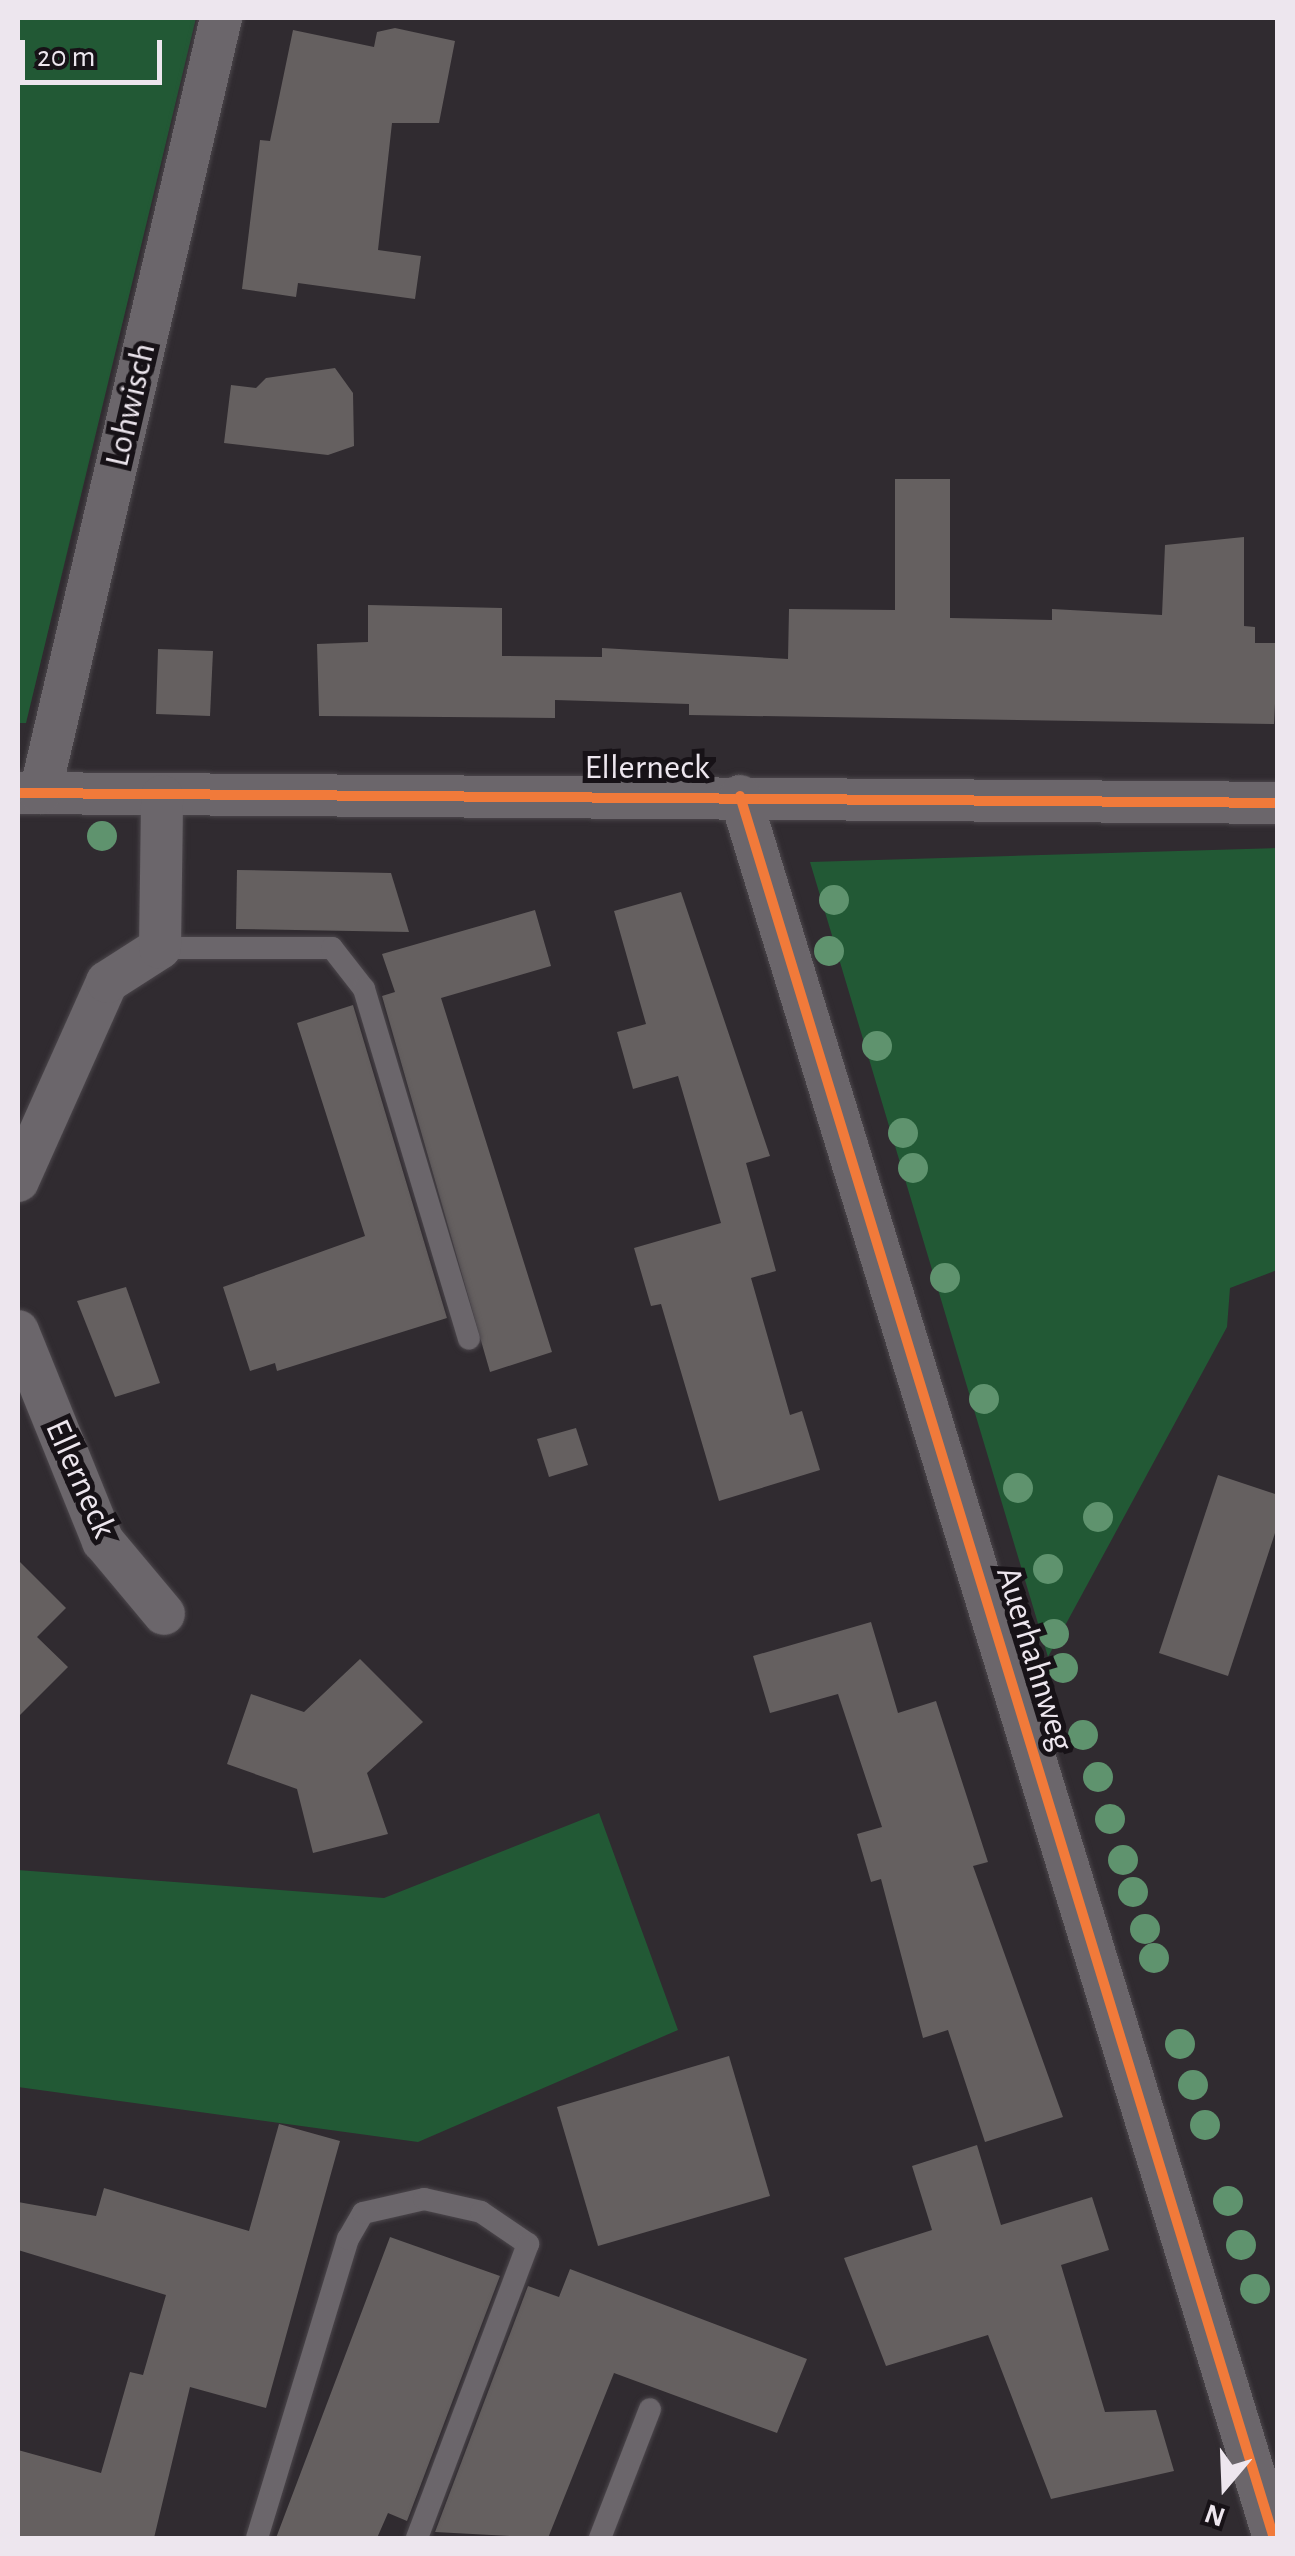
<!DOCTYPE html>
<style>
body{margin:0}
#map{position:relative;width:1295px;height:2556px;overflow:hidden;background:#302b30;font-family:"Alegreya Sans",sans-serif}
div>[style]{position:absolute}
[style*='--x']{left:calc(var(--x)*1px);top:calc(var(--y)*1px);width:calc(var(--w)*1px);rotate:calc(var(--a)*1deg)}
.green>*{inset:0;background:#225935}
.building>*{inset:0;background:#656060}
.roads{filter:drop-shadow(0 0 2px #4b464b) drop-shadow(0 0 2px #4b464b)}
.lane>*{height:22px;margin:-11px;padding:0 11px;transform-origin:11px;border-radius:11px;background:#6b666b}
.street>*{height:42px;margin:-21px;padding:0 21px;transform-origin:21px;border-radius:21px;background:#6b666b}
.cycleway>*{height:10px;margin:-5px;padding:0 5px;transform-origin:5px;border-radius:5px;background:#f17a3a}
.trees>*{width:30px;height:30px;margin:-15px;border-radius:50%;background:#5f936e}
span{translate:-50% -50%;white-space:nowrap;text-align:center;line-height:1.15;-webkit-text-stroke:10px #171217;paint-order:stroke}
.street-label{font-size:35px;color:#ede6ee}
.frame{position:absolute;inset:0;border:20px solid #ede6ee;pointer-events:none}
.north{position:absolute;left:1175px;top:2436px;width:100px;height:100px;-webkit-text-stroke:8px #171217;paint-order:stroke;rotate:199deg;font-size:28px;font-weight:700;line-height:40px;text-align:center;color:#ede6ee}
.north::after{content:'';display:block;margin:auto;width:35px;height:45px;background:#ede6ee;clip-path:polygon(50% 0,100% 100%,50% 72%,0 100%)}
.scale{position:absolute;left:20px;top:40px;width:142px;height:45px;box-sizing:border-box;border:5px solid #ede6ee;border-top:0;padding-left:12px;font-size:30px;line-height:35px;white-space:nowrap;color:#ede6ee;-webkit-text-stroke:8px #171217;paint-order:stroke}
</style>
<div id="map">
<div class="green">
<i style="clip-path:polygon(18px 18px,196px 18px,26px 723px,18px 723px)"></i>
<i style="clip-path:polygon(1277px 848px,1277px 1270px,1230px 1288px,1227px 1327px,1048px 1657px,810px 862px)"></i>
<i style="clip-path:polygon(599px 1813px,678px 2030px,418px 2142px,18px 2087px,18px 1870px,384px 1898px)"></i>
</div>
<div class="building">
<i style="clip-path:polygon(395px 28px,455px 41px,439px 123px,392px 123px,378px 250px,421px 256px,415px 299px,298px 283px,296px 297px,242px 289px,260px 140px,270px 141px,293px 30px,374px 47px,377px 32px)"></i>
<i style="clip-path:polygon(335px 368px,353px 393px,354px 446px,328px 455px,224px 443px,231px 385px,256px 388px,266px 378px)"></i>
<i style="clip-path:polygon(895px 479px,950px 479px,950px 618px,1052px 620px,1052px 609px,1162px 615px,1165px 545px,1244px 537px,1244px 626px,1255px 627px,1255px 643px,1278px 643px,1274px 724px,689px 715px,689px 704px,555px 700px,555px 718px,319px 716px,317px 644px,368px 642px,368px 605px,502px 608px,502px 656px,602px 657px,602px 648px,788px 659px,789px 609px,895px 610px)"></i>
<i style="clip-path:polygon(158px 649px,213px 651px,210px 716px,156px 714px)"></i>
<i style="clip-path:polygon(237px 870px,391px 873px,409px 932px,236px 929px)"></i>
<i style="clip-path:polygon(681px 892px,770px 1156px,746px 1163px,776px 1271px,751px 1278px,790px 1415px,802px 1411px,820px 1470px,719px 1501px,661px 1304px,651px 1306px,634px 1248px,721px 1223px,678px 1076px,633px 1089px,617px 1032px,646px 1024px,614px 911px)"></i>
<i style="clip-path:polygon(535px 910px,551px 966px,441px 998px,552px 1352px,490px 1372px,382px 996px,395px 992px,382px 954px)"></i>
<i style="clip-path:polygon(353px 1005px,447px 1318px,277px 1371px,275px 1363px,250px 1371px,223px 1287px,365px 1236px,297px 1023px)"></i>
<i style="clip-path:polygon(126px 1287px,160px 1383px,115px 1397px,77px 1301px)"></i>
<i style="clip-path:polygon(576px 1428px,588px 1465px,549px 1477px,537px 1439px)"></i>
<i style="clip-path:polygon(1218px 1475px,1278px 1495px,1278px 1524px,1228px 1676px,1159px 1653px)"></i>
<i style="clip-path:polygon(18px 1560px,66px 1608px,37px 1637px,68px 1667px,18px 1717px)"></i>
<i style="clip-path:polygon(871px 1622px,898px 1713px,936px 1701px,988px 1862px,973px 1866px,1063px 2117px,985px 2142px,948px 2030px,923px 2038px,881px 1879px,871px 1882px,857px 1834px,882px 1827px,838px 1694px,770px 1713px,753px 1656px)"></i>
<i style="clip-path:polygon(360px 1659px,423px 1722px,367px 1773px,388px 1834px,313px 1853px,297px 1789px,227px 1764px,251px 1694px,304px 1712px)"></i>
<i style="clip-path:polygon(729px 2056px,770px 2196px,598px 2246px,557px 2107px)"></i>
<i style="clip-path:polygon(279px 2124px,340px 2141px,266px 2408px,190px 2387px,154px 2538px,18px 2538px,18px 2450px,101px 2473px,130px 2372px,143px 2375px,166px 2295px,18px 2250px,18px 2202px,96px 2216px,104px 2188px,249px 2231px)"></i>
<i style="clip-path:polygon(977px 2145px,1001px 2225px,1092px 2197px,1109px 2250px,1061px 2265px,1105px 2412px,1156px 2410px,1174px 2471px,1051px 2499px,988px 2335px,886px 2366px,844px 2258px,932px 2230px,912px 2166px)"></i>
<i style="clip-path:polygon(390px 2237px,500px 2276px,407px 2521px,388px 2513px,377px 2538px,276px 2538px)"></i>
<i style="clip-path:polygon(570px 2269px,807px 2359px,777px 2433px,614px 2373px,548px 2538px,435px 2532px,528px 2286px,559px 2297px)"></i>
</div>
<div class="roads">
<div class="lane">
<i style="--x:160;--y:948;--w:172;--a:0"></i>
<i style="--x:332;--y:948;--w:52;--a:52"></i>
<i style="--x:364;--y:989;--w:365;--a:73.3"></i>
<i style="--x:257;--y:2538;--w:313;--a:-73.1"></i>
<i style="--x:348;--y:2239;--w:30;--a:-60"></i>
<i style="--x:363;--y:2213;--w:63;--a:-12.9"></i>
<i style="--x:424;--y:2199;--w:58;--a:12.8"></i>
<i style="--x:481;--y:2212;--w:57;--a:34.2"></i>
<i style="--x:528;--y:2244;--w:314;--a:110.7"></i>
<i style="--x:600;--y:2538;--w:138;--a:-68.8"></i>
</div>
<div class="street">
<i style="--x:18;--y:793;--w:1260;--a:0.45"></i>
<i style="--x:40;--y:793;--w:796;--a:-76.85"></i>
<i style="--x:740;--y:796;--w:1822;--a:72.96"></i>
<i style="--x:18;--y:1181;--w:218;--a:-65.9"></i>
<i style="--x:107;--y:982;--w:63;--a:-32.7"></i>
<i style="--x:160;--y:948;--w:152;--a:-89.2"></i>
<i style="--x:18;--y:1331;--w:227;--a:68"></i>
<i style="--x:103;--y:1541;--w:95;--a:50.1"></i>
</div>
</div>
<div class="cycleway">
<i style="--x:18;--y:793;--w:1260;--a:0.45"></i>
<i style="--x:740;--y:796;--w:1822;--a:72.96"></i>
</div>
<div class="trees">
<i style="left:102px;top:836px"></i>
<i style="left:834px;top:900px"></i>
<i style="left:829px;top:951px"></i>
<i style="left:877px;top:1046px"></i>
<i style="left:903px;top:1133px"></i>
<i style="left:913px;top:1168px"></i>
<i style="left:945px;top:1278px"></i>
<i style="left:984px;top:1399px"></i>
<i style="left:1018px;top:1488px"></i>
<i style="left:1098px;top:1517px"></i>
<i style="left:1048px;top:1569px"></i>
<i style="left:1054px;top:1634px"></i>
<i style="left:1063px;top:1668px"></i>
<i style="left:1083px;top:1735px"></i>
<i style="left:1098px;top:1777px"></i>
<i style="left:1110px;top:1819px"></i>
<i style="left:1123px;top:1860px"></i>
<i style="left:1133px;top:1892px"></i>
<i style="left:1145px;top:1929px"></i>
<i style="left:1154px;top:1958px"></i>
<i style="left:1180px;top:2044px"></i>
<i style="left:1193px;top:2085px"></i>
<i style="left:1205px;top:2125px"></i>
<i style="left:1228px;top:2201px"></i>
<i style="left:1241px;top:2245px"></i>
<i style="left:1255px;top:2289px"></i>
</div>
<div class="street-label">
<span style="left:131px;top:405px;rotate:-77deg">Lohwisch</span>
<span style="left:647px;top:768px">Ellerneck</span>
<span style="left:80px;top:1479px;rotate:66deg">Ellerneck</span>
<span style="left:1034px;top:1659px;rotate:73deg">Auerhahnweg</span>
</div>
<div class="frame"></div>
<div class="north">N</div>
<div class="scale">20 m</div>
</div>
